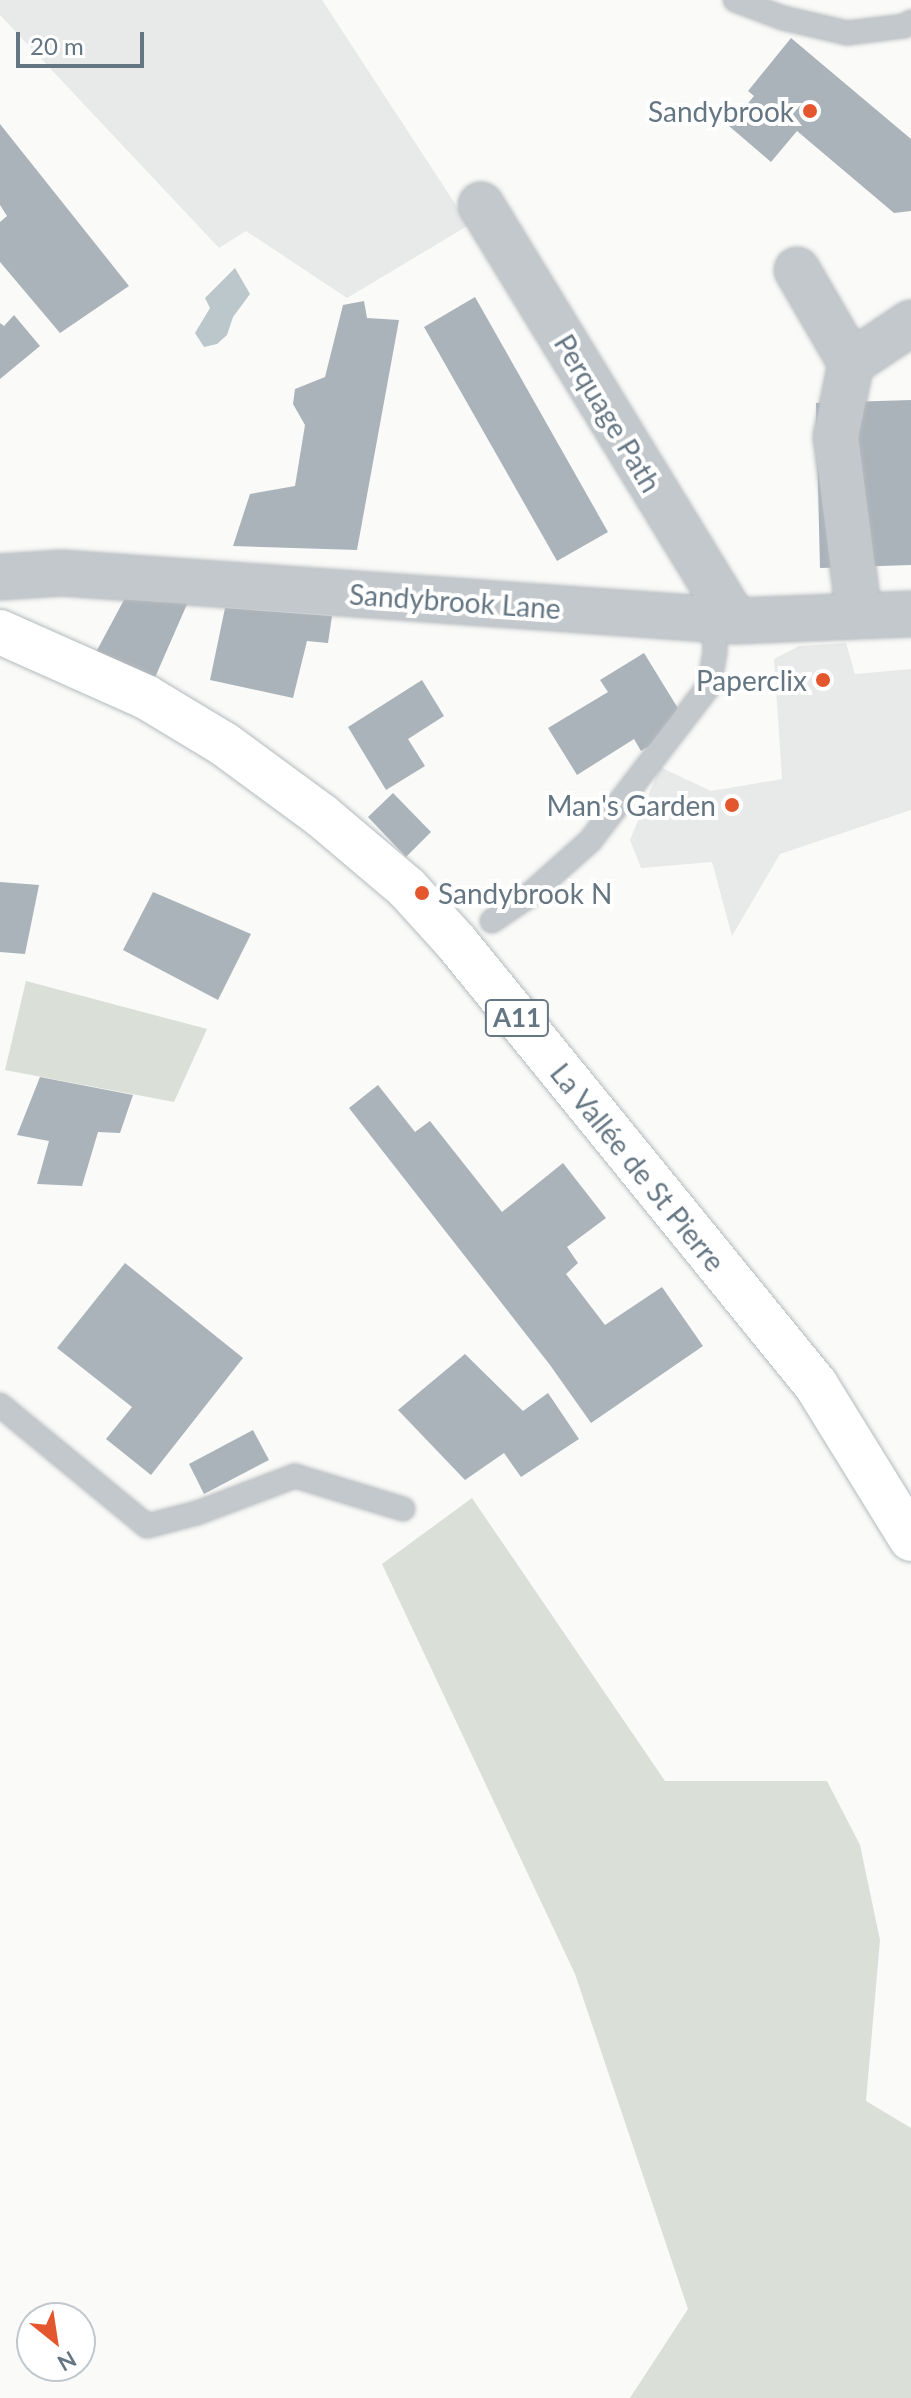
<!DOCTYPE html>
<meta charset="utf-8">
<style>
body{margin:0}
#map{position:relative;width:911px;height:2398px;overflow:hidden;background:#fafaf8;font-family:Lato,sans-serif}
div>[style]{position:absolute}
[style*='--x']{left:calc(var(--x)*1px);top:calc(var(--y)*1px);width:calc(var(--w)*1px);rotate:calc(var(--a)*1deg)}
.built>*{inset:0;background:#e8e9e9}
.green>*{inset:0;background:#dadfd7}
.water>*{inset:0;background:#bbc7cb}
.building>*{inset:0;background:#aab3b9}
.roads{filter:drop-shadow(0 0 2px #b5babe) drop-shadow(0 0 2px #b5babe)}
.service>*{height:22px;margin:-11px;padding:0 11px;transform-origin:11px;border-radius:11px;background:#c3c8cc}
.minor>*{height:44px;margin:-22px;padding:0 22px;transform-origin:22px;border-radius:22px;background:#c3c8cc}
.primary>*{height:44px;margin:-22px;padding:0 22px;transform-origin:22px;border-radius:22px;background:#fff}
.dots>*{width:22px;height:22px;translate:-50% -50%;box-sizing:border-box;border:4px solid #fff;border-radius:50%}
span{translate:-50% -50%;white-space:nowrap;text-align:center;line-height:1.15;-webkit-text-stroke:8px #fff;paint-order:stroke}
.shield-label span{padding:2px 6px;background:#fff;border:2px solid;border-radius:6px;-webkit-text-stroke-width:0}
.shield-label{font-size:26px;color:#657683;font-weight:700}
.poi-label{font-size:28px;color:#657683}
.right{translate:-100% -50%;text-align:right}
.left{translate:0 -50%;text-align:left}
.street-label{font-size:28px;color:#657683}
.north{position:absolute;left:16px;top:2302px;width:80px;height:80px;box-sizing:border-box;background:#fff;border:2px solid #c1c8cd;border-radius:50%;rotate:150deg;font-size:22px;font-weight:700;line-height:32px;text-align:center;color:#657683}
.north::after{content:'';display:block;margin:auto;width:28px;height:36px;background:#e4572e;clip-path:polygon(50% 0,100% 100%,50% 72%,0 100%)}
.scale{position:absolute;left:16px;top:32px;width:128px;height:36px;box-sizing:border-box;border:4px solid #657683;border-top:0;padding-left:10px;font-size:24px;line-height:28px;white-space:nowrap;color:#657683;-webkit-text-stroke:6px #fff;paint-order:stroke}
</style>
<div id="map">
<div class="built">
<i style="clip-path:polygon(0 0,322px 0,469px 225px,347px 298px,246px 231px,219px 248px,0 15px)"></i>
<i style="clip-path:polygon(846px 643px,855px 674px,911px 669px,911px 810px,780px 854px,732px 936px,712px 862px,641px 868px,630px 840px,660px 767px,711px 791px,782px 779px,774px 659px,799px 646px)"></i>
</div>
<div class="green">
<i style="clip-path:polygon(26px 981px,207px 1029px,174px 1102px,5px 1070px)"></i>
<i style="clip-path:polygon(472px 1498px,665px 1781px,827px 1781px,860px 1845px,880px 1940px,866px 2101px,911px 2128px,911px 2398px,630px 2398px,688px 2309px,575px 1974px,382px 1564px)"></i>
</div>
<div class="water">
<i style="clip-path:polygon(235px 268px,250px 294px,233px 317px,227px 335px,217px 344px,204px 347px,195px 333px,210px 308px,205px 298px)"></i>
</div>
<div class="building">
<i style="clip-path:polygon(791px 38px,911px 139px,911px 211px,894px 213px,797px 131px,771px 162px,729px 126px,754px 96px,748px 91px)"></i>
<i style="clip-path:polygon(0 124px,129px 286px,60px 333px,0 262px,0 222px,7px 216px,0 205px)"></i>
<i style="clip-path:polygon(475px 297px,608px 532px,557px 561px,424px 327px)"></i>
<i style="clip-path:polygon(364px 301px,367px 318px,399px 320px,357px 550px,233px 546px,250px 494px,295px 486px,305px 425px,293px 404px,295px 389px,325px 377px,343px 305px)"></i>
<i style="clip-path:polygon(14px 315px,40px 346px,0 379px,0 323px,4px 326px)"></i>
<i style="clip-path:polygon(911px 400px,911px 565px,820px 568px,816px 403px)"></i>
<i style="clip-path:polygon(125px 598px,188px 602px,153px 682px,95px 654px)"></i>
<i style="clip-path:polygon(225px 608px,332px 616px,328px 643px,307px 641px,293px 698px,210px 680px)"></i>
<i style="clip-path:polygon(644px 653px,687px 723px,641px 751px,634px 739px,577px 775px,548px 728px,608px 692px,600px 680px)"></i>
<i style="clip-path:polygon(422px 680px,444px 716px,408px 739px,425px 766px,386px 790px,348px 727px)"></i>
<i style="clip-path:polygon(393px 793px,431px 832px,406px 857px,368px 817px)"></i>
<i style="clip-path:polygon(0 882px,39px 885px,25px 954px,0 952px)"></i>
<i style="clip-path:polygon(153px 892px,251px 934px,218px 1000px,123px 950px)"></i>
<i style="clip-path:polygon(40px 1077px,133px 1095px,120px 1133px,98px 1132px,82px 1186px,37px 1184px,49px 1141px,17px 1135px)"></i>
<i style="clip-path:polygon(378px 1085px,415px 1132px,430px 1121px,502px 1212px,563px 1163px,606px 1218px,567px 1247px,578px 1263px,566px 1274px,605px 1325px,662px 1287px,703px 1346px,591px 1423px,550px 1365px,349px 1108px)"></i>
<i style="clip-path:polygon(125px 1263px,243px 1358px,151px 1475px,106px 1439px,132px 1407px,57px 1348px)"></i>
<i style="clip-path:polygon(465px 1354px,523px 1411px,548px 1393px,579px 1439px,521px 1477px,504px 1453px,465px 1480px,398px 1410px)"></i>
<i style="clip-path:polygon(253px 1430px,269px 1460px,204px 1494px,189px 1464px)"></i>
</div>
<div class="roads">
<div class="service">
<i style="--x:735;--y:0;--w:51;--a:20.6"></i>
<i style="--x:783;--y:18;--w:66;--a:13.2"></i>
<i style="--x:847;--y:33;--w:57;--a:-7"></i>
<i style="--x:904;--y:26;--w:8;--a:-30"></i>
<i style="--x:492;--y:921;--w:41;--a:-34.1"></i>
<i style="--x:526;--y:898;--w:86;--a:-41.7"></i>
<i style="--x:590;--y:841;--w:195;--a:-52.5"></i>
<i style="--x:709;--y:686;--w:36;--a:-80"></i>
<i style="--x:715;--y:651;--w:32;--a:-92"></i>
<i style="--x:0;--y:1405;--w:190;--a:39.5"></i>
<i style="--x:147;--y:1526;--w:52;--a:-14.6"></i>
<i style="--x:197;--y:1513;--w:105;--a:-20.7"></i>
<i style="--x:295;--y:1476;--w:113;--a:17"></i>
</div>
<div class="minor">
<i style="--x:481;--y:205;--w:487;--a:58.6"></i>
<i style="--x:797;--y:270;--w:108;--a:59.9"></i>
<i style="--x:851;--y:363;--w:76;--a:101.5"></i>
<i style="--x:836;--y:437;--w:179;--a:82.6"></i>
<i style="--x:851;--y:363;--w:72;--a:-33.7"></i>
<i style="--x:0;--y:577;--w:62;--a:-3.7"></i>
<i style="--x:62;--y:573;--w:675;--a:4.08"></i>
<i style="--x:735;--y:621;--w:176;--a:-2.3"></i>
</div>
<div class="primary">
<i style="--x:0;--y:632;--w:160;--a:24"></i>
<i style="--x:146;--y:697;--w:91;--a:31.1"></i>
<i style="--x:224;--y:744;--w:122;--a:36.3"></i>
<i style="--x:322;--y:816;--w:111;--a:40.3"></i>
<i style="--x:407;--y:888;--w:73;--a:47.8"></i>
<i style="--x:456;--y:942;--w:571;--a:50.9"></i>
<i style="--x:816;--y:1385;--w:181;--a:58.3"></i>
</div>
</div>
<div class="dots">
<i style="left:810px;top:111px;background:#e4572e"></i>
<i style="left:823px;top:680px;background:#e4572e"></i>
<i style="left:732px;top:805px;background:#e4572e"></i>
<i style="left:422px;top:893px;background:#e4572e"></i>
</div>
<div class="shield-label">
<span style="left:517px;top:1018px">A11</span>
</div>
<div class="poi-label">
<span class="right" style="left:794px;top:111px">Sandybrook</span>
<span class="right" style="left:807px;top:680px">Paperclix</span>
<span class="right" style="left:716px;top:805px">Man's Garden</span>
<span class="left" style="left:438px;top:893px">Sandybrook N</span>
</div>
<div class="street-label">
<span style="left:608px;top:413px;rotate:59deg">Perquage Path</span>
<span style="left:455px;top:601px;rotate:4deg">Sandybrook Lane</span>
<span style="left:638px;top:1167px;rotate:51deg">La Vallée de St Pierre</span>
</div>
<div class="north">N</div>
<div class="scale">20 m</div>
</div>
